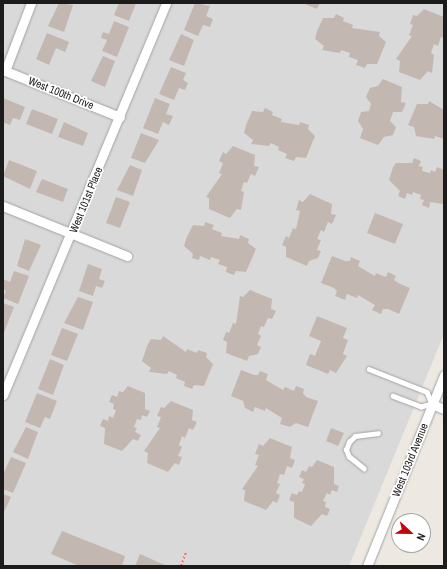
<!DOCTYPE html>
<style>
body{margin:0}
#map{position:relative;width:447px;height:569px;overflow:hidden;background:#ede9e2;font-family:"Archivo Narrow",sans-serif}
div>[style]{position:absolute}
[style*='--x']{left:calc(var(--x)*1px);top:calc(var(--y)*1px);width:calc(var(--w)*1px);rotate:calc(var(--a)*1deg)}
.residential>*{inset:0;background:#dad9d9}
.building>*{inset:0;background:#c2b8b1}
.path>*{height:2px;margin-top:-1px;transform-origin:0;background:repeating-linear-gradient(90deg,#f6726a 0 2px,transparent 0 4px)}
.roads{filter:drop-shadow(0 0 1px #a3a3a3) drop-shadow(0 0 1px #a3a3a3)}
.service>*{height:4.5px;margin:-2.25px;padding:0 2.25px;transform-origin:2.25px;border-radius:2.25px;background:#fff}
.minor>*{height:9px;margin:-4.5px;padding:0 4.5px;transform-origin:4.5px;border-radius:4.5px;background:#fff}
span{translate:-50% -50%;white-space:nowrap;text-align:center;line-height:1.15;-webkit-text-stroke:3.5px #fff;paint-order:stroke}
.street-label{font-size:11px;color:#1c1c1c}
.frame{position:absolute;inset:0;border:4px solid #1c1c1c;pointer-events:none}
.north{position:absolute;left:391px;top:513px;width:40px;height:40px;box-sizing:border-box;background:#fff;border:1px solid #a4a4a4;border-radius:50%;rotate:112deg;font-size:11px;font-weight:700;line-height:16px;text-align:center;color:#1c1c1c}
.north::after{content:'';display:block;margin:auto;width:14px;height:18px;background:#c3050c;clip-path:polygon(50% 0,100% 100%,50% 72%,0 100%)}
</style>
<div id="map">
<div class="residential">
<i style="clip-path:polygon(3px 3px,444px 3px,444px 334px,349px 566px,3px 566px)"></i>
</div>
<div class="building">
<i style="clip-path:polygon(59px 3px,73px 5px,64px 32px,48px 26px)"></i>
<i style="clip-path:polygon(119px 3px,136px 3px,129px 21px,114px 15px)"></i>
<i style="clip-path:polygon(195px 3px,210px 6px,206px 16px,213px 19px,210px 27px,203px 25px,198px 36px,184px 30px)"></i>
<i style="clip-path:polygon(302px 3px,320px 3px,317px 9px)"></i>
<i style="clip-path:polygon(424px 9px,444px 17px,444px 38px,441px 37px,438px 46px,434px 44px,431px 53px,434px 55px,432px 73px,428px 71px,420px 80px,399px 72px,400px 61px,396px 59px,412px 36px,409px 35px,413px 25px,410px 24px,413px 15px,417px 16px)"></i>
<i style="clip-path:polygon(336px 14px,344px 18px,343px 21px,353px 25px,352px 28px,380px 32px,379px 36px,386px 42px,377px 64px,367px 64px,365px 68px,356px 65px,358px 60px,349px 57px,350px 53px,341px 50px,340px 53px,322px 50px,324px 46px,315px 39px,317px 31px,323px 18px,334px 18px)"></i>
<i style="clip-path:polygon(114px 21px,129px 27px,117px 57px,102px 51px,107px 40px,101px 38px,103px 32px,109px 34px)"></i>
<i style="clip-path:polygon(47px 33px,69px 42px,65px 52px,56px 48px,49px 65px,36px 59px)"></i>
<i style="clip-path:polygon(181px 34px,194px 40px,184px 66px,169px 60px)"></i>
<i style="clip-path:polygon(103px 56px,115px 61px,105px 87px,91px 81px)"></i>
<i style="clip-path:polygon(171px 67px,186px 73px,183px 80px,188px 83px,185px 90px,179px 88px,174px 100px,159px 94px)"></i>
<i style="clip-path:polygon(383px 79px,402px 87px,401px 102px,406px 103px,402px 112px,393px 112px,390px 121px,396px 127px,393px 135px,384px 137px,378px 145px,360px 138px,363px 129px,358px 121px,361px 112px,369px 111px,371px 104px,366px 97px,370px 88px,378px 86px)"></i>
<i style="clip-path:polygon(3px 98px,25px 107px,20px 120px,13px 118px,10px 125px,3px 122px)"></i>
<i style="clip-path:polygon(155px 98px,170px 104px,166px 114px,173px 116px,169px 125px,163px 122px,158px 134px,143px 128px)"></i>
<i style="clip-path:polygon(429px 101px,444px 110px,444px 139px,435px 136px,434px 139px,416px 136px,414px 127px,408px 125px,417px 104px,428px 104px)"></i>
<i style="clip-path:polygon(265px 108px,273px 112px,272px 115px,282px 119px,281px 122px,299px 125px,300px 122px,309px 125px,308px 129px,315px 136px,306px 158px,296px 157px,294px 161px,285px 158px,287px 154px,278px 150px,279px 147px,271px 143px,269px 146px,251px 144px,253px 140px,244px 133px,246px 125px,252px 111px,263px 112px)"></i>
<i style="clip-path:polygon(32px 109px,58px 119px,52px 134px,26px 124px)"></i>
<i style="clip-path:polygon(64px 122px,88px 133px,83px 146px,58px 137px)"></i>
<i style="clip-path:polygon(141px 133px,159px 140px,145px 163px,131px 158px)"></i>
<i style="clip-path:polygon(233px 146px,255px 155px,254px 166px,259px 167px,255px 176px,251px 174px,247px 183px,244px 182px,241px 191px,244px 192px,241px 210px,237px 209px,230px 218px,209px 209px,209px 198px,206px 197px,222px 174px,219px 173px,223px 163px,219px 161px,223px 152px,226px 154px)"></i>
<i style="clip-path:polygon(414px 158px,421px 161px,419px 166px,423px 167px,422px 171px,430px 173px,431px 170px,435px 172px,437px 167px,444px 170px,443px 204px,430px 202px,429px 208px,422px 205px,424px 200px,420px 199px,421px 195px,413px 192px,412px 195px,407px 193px,405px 199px,398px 196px,400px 191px,389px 180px,393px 167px,396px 163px,412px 163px)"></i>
<i style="clip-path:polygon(9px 160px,37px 171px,30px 189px,3px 176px)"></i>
<i style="clip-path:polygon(130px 165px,142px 170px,133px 196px,117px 190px)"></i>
<i style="clip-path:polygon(42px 179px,68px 189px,63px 202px,36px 192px)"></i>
<i style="clip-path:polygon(310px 194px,332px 204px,331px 214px,336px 215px,332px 224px,328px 222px,324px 232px,321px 230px,317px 239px,321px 240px,317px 250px,321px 251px,318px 258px,309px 261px,307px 266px,286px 257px,286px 247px,282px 245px,286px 236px,289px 238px,293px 228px,296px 229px,300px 211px,296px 210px,299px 200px,303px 202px)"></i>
<i style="clip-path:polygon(116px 197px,130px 202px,120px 228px,106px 223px)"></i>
<i style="clip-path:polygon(375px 213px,403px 224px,395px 244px,367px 233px)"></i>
<i style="clip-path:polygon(205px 222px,214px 225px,212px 229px,222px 233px,221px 236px,239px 239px,240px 235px,249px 239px,248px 243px,256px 249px,246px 272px,236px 271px,234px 275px,226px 272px,227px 267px,218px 264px,220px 260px,211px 257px,210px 260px,200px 256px,199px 260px,192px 258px,193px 254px,184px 246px,186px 239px,193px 225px,204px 226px)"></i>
<i style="clip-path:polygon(25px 239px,41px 245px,29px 271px,17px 266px)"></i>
<i style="clip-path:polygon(332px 256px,345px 261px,350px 261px,351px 257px,360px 261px,358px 266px,375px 276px,376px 273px,386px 277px,388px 272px,396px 276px,394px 280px,398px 283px,410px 288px,399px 314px,388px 309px,383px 309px,381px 314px,372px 310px,375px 305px,358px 295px,357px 298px,347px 294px,345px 300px,335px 296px,337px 291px,334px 288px,321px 283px)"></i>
<i style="clip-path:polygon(88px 264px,102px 269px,99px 279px,105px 281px,102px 288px,96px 286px,93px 296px,79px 291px)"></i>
<i style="clip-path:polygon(14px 271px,29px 276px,18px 304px,3px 298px,6px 291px,3px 289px,3px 279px,10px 282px)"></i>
<i style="clip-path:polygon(250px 290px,272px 299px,271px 309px,276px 311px,272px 319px,268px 318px,264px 327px,261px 326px,258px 334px,261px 336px,257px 345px,261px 347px,258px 354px,249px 356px,247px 361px,226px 353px,227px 342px,223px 340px,226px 332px,229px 333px,233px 323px,236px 324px,240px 296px,243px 297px)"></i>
<i style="clip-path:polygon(78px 297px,93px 302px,83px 330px,64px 323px)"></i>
<i style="clip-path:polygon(3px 303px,14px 307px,3px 335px)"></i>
<i style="clip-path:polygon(317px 316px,347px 328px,343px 338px,348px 340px,343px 354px,347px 356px,336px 373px,330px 370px,328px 374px,306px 365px,310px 354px,315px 356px,321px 341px,309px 336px)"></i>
<i style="clip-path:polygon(62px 328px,78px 334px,67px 361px,51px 355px)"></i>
<i style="clip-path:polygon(163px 336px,186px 352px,187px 349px,197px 353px,198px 350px,207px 353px,206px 357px,213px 364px,204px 386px,194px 385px,192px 389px,184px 386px,185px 382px,176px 378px,177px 375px,169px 371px,167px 374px,149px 372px,151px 368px,142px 361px,147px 346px,151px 339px,161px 340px)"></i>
<i style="clip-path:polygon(50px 359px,64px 365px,53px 395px,38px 389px)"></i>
<i style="clip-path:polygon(241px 370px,254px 375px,258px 375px,260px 371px,268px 374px,266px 380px,283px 390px,285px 387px,294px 391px,296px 386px,304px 389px,303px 393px,306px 397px,318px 401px,308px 427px,296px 423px,290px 427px,280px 424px,282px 418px,266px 408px,265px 411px,255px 407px,253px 412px,245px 408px,243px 401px,231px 396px)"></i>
<i style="clip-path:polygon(128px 386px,145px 393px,145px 409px,150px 411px,147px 417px,142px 415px,141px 420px,137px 419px,134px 427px,137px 428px,135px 432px,141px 435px,138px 441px,133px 439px,122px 451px,104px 444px,105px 428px,100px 426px,103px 419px,108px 421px,109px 416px,113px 418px,116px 410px,113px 409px,114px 404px,109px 402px,112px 395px,117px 397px,119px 391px,123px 392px)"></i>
<i style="clip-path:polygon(37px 393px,57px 401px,50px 419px,45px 417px,40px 428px,25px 422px)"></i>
<i style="clip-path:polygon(171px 401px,193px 410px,192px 420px,197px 422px,193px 430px,189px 428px,185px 438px,182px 436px,179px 445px,182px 447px,178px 456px,182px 457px,179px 465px,175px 463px,168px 472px,147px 463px,148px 453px,144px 451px,160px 428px,157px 427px,161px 417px,157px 416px,161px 407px,164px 408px)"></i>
<i style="clip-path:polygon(26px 427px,38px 432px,28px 459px,13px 452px)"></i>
<i style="clip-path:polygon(331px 428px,344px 433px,338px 446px,326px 441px)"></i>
<i style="clip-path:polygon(270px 438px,292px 447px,290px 458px,295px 460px,292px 468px,287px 466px,284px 475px,280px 474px,277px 483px,280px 484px,276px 493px,280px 495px,277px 503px,273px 501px,266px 510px,244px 501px,245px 490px,242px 489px,258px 466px,255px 465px,259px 455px,255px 454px,259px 444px,263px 446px)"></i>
<i style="clip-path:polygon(11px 457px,26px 463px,13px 493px,3px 489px,3px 475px)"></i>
<i style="clip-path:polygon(317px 460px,334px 467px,334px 484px,339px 486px,337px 492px,332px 490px,330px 495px,327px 493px,323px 501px,326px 502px,325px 507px,330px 509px,327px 516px,322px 514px,311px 526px,294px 518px,294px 502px,289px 500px,292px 493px,297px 495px,299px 491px,302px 492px,305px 484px,302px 483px,304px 479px,299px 477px,302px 470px,306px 472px,309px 466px,312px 467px)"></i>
<i style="clip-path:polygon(3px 494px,11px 497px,3px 514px)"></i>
<i style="clip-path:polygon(62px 531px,125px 556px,122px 566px,79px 566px,51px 554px)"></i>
<i style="clip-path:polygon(140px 554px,167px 566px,135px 566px)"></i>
</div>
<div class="path">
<i style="--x:181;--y:566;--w:15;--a:-70"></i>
</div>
<div class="roads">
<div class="service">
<i style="--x:369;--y:369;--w:62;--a:21.6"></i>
<i style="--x:427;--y:392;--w:13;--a:67"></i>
<i style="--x:432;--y:404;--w:11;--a:165"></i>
<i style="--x:421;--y:407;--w:30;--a:-159"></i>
<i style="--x:364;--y:469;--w:19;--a:-141"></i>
<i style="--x:349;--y:457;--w:8;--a:-113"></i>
<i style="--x:346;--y:450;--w:9;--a:-69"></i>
<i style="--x:349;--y:442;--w:8;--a:-45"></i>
<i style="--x:355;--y:436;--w:23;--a:-7"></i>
</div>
<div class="minor">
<i style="--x:3;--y:70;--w:126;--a:21.9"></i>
<i style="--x:5;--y:71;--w:73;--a:-69.1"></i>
<i style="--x:3;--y:206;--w:134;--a:22"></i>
<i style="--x:3;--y:395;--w:425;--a:-67.4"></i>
<i style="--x:432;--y:404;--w:13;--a:23"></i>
<i style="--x:367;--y:566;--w:206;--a:-68"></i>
</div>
</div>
<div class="street-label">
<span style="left:61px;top:93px;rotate:22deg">West 100th Drive</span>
<span style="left:86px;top:200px;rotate:-68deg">West 101st Place</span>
<span style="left:410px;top:460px;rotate:-68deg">West 103rd Avenue</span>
</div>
<div class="frame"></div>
<div class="north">N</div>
</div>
